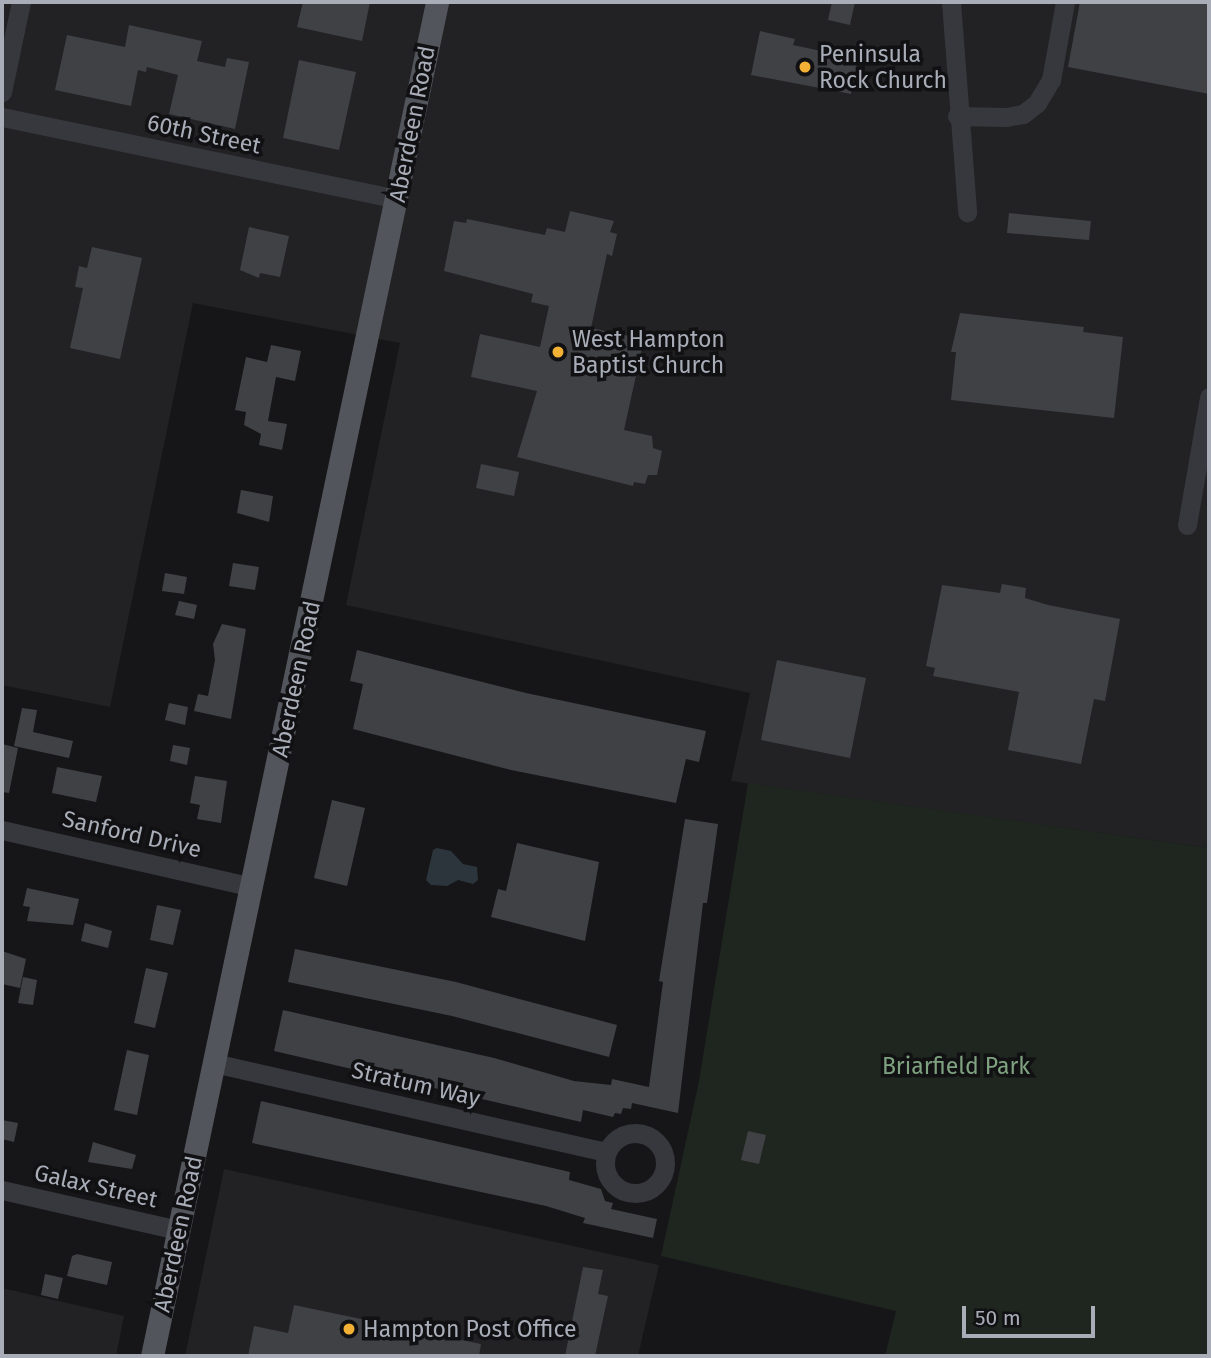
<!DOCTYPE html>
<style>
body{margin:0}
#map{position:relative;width:1211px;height:1358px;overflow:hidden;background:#161618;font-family:"Fira Sans",sans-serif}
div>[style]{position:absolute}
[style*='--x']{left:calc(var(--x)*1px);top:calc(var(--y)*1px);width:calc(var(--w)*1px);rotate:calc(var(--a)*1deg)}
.built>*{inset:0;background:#222225}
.green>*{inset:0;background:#1e261f}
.water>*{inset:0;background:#2c353c}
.building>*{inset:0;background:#404145}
.minor>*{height:19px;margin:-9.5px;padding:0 9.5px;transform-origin:9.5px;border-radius:9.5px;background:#37383d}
.minor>.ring{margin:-9.5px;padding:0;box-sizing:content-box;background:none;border:19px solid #37383d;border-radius:50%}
.major>*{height:23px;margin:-11.5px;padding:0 11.5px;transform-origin:11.5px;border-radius:11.5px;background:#53555c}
.dots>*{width:19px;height:19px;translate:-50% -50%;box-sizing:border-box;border:4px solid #111113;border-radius:50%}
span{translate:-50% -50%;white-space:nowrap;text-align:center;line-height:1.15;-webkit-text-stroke:7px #111113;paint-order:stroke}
.poi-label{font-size:23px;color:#a8adb8}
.left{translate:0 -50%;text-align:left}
.street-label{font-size:23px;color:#a8adb8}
.park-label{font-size:23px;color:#7fa381}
.frame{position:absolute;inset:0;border:4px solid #a8adb8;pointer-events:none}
.scale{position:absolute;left:962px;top:1306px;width:133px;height:32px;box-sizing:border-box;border:4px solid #a8adb8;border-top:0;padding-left:9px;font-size:21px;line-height:24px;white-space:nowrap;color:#a8adb8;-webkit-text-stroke:5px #111113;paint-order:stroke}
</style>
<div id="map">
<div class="built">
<i style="clip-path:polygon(2px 2px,1209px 2px,1209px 848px,731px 781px,750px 693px,346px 605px,400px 343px,193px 303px,110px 707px,2px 685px)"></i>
<i style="clip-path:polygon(224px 1169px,659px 1265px,638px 1356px,185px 1356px)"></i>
<i style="clip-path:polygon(2px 1288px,124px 1316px,116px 1356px,2px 1356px)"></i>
</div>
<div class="green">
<i style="clip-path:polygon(748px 783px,1209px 848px,1209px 1356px,885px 1356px,896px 1311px,661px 1256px,699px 1081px)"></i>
</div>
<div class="water">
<i style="clip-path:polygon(437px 848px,451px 851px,463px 864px,477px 867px,478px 880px,473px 884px,458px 880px,447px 886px,431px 885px,426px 880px,433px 850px)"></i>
</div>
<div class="building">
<i style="clip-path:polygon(303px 2px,370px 2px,362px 41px,297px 27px)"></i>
<i style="clip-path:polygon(832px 2px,855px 2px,850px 25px,828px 20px)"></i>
<i style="clip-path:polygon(1080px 2px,1209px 2px,1209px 94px,1068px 67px)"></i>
<i style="clip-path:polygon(129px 25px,202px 41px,197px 61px,225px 67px,227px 58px,249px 62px,235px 129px,169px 114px,178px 75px,147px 67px,146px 72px,138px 70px,131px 106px,55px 90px,67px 35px,125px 47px)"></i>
<i style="clip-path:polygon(760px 31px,795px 39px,793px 45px,858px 59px,851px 94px,751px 75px)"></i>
<i style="clip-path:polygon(299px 60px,356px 72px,339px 150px,283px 138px)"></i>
<i style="clip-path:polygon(570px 211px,614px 221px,610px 232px,617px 234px,612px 256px,607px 254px,591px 328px,644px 339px,624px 430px,652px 436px,653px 448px,662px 451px,657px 475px,648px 475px,645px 484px,634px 482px,633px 486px,517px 457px,537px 391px,471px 377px,480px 334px,540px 347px,549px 306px,531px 302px,533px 294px,444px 271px,454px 221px,466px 223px,467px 219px,545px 235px,547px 228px,565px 232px)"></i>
<i style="clip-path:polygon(1009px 213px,1091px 221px,1089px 240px,1007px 233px)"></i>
<i style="clip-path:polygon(249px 227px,289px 236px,280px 277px,260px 273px,259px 278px,240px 270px)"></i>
<i style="clip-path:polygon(92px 247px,142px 258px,120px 359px,70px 348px,83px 288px,75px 287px,79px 266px,87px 268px)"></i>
<i style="clip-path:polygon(960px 313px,1084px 327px,1083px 332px,1123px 337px,1114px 418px,951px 400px,956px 352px,951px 352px)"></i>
<i style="clip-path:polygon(271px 345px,301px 351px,295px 381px,276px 377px,268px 421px,287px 424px,282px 450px,259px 445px,261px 434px,244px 425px,246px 412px,235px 410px,246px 357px,267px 362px)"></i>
<i style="clip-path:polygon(481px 464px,519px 472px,514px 496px,476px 488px)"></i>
<i style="clip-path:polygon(241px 490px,273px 496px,269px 522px,237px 513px)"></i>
<i style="clip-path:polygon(233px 563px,259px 567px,255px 590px,229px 586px)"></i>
<i style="clip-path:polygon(165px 573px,187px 577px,184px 594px,162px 591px)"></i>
<i style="clip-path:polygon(1002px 584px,1026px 588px,1025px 598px,1048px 605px,1120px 619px,1105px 701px,1094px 699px,1081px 764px,1008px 750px,1019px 692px,933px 676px,935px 668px,926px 666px,942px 585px,1000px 593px)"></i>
<i style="clip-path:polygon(179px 601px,197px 605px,194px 619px,175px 615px)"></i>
<i style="clip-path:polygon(222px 624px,246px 629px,231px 719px,194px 711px,198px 694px,208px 696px,215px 660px,213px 644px)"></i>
<i style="clip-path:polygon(357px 650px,526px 693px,706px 731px,699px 762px,686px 759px,676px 803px,511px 770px,353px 729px,363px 684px,350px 681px)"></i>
<i style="clip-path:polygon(777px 660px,866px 678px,850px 758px,761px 740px)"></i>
<i style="clip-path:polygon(169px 703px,188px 707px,185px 725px,165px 720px)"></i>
<i style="clip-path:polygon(22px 708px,37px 710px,33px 732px,73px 741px,69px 758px,14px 746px)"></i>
<i style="clip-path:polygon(2px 744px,18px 748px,9px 793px,2px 792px)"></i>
<i style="clip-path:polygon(173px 745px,190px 748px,187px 765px,170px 761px)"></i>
<i style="clip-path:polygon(57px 767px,102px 776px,96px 802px,52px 793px)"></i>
<i style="clip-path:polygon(195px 776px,227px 781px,221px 823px,197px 819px,200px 805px,190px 803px)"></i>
<i style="clip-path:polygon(332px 800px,365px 808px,347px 886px,314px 878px)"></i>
<i style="clip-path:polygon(685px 819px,718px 824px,707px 903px,703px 903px,678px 1113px,632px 1103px,631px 1109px,623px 1108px,621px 1114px,615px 1113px,613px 1117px,583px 1110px,581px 1122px,274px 1051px,283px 1010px,494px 1058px,574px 1081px,611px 1085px,612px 1079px,649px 1087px,663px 982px,659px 981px)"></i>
<i style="clip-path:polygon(517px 843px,599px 862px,585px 941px,491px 917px,498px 889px,506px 891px)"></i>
<i style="clip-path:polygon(27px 888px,79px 899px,73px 925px,27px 921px,30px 907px,23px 906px)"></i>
<i style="clip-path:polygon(157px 905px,181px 910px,173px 945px,150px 940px)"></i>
<i style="clip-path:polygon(85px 923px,112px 931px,108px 948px,81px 941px)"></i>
<i style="clip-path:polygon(295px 949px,456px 982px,617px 1025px,609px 1057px,452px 1016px,288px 982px)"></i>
<i style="clip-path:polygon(2px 951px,26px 959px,20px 988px,2px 984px)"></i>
<i style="clip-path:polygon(146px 968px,168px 973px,155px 1028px,134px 1023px)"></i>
<i style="clip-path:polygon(23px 977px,37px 980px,33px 1005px,18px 1003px)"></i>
<i style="clip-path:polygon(127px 1050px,149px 1055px,137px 1115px,114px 1110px)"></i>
<i style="clip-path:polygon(261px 1101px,570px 1172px,569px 1180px,601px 1189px,605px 1201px,613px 1203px,611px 1209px,657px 1219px,653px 1238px,583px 1223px,585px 1218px,546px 1206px,252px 1143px)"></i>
<i style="clip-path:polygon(2px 1120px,18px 1123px,14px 1142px,2px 1139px)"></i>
<i style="clip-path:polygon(748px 1131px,766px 1135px,759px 1164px,741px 1160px)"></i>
<i style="clip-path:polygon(93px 1142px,136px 1155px,132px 1169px,88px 1162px)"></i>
<i style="clip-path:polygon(77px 1254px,112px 1262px,107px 1285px,67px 1276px,72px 1256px)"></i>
<i style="clip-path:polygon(583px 1267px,603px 1270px,598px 1294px,608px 1296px,595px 1356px,565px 1356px)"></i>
<i style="clip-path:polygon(45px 1274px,63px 1278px,58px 1299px,41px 1295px)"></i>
<i style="clip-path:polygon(294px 1305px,481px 1344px,479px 1356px,248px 1356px,254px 1326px,288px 1333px)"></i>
</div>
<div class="minor">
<i style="--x:951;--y:2;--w:211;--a:85.6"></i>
<i style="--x:2;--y:92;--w:92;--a:-78.1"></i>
<i style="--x:957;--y:116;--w:49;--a:1.2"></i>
<i style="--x:1006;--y:117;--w:17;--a:-10"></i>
<i style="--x:1023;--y:114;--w:18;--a:-38"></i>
<i style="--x:1037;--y:103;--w:27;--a:-59"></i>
<i style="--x:1051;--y:80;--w:79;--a:-79.8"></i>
<i style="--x:2;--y:117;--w:403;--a:11.7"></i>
<i style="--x:1187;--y:525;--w:130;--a:-80.2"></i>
<i style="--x:2;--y:830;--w:256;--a:12.8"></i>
<i style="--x:214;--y:1063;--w:402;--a:12.8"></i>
<i class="ring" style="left:605px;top:1133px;width:41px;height:41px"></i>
<i style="--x:2;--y:1190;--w:180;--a:12.8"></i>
</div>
<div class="major">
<i style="--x:152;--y:1356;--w:1384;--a:-78.11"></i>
</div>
<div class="dots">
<i style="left:805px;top:67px;background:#f2b134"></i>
<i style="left:558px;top:352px;background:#f2b134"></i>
<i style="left:349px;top:1329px;background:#f2b134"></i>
</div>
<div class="poi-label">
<span class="left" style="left:819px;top:67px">Peninsula<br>Rock Church</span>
<span class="left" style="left:572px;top:352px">West Hampton<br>Baptist Church</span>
<span class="left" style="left:363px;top:1329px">Hampton Post Office</span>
</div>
<div class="street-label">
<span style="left:412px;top:124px;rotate:-79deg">Aberdeen Road</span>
<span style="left:204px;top:134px;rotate:12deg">60th Street</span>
<span style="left:296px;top:679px;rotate:-78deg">Aberdeen Road</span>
<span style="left:132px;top:834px;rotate:13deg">Sanford Drive</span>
<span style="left:416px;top:1084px;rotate:13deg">Stratum Way</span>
<span style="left:96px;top:1186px;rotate:13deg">Galax Street</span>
<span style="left:178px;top:1234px;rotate:-78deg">Aberdeen Road</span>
</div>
<div class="park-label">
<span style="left:956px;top:1066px">Briarfield Park</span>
</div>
<div class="frame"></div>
<div class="scale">50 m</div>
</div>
